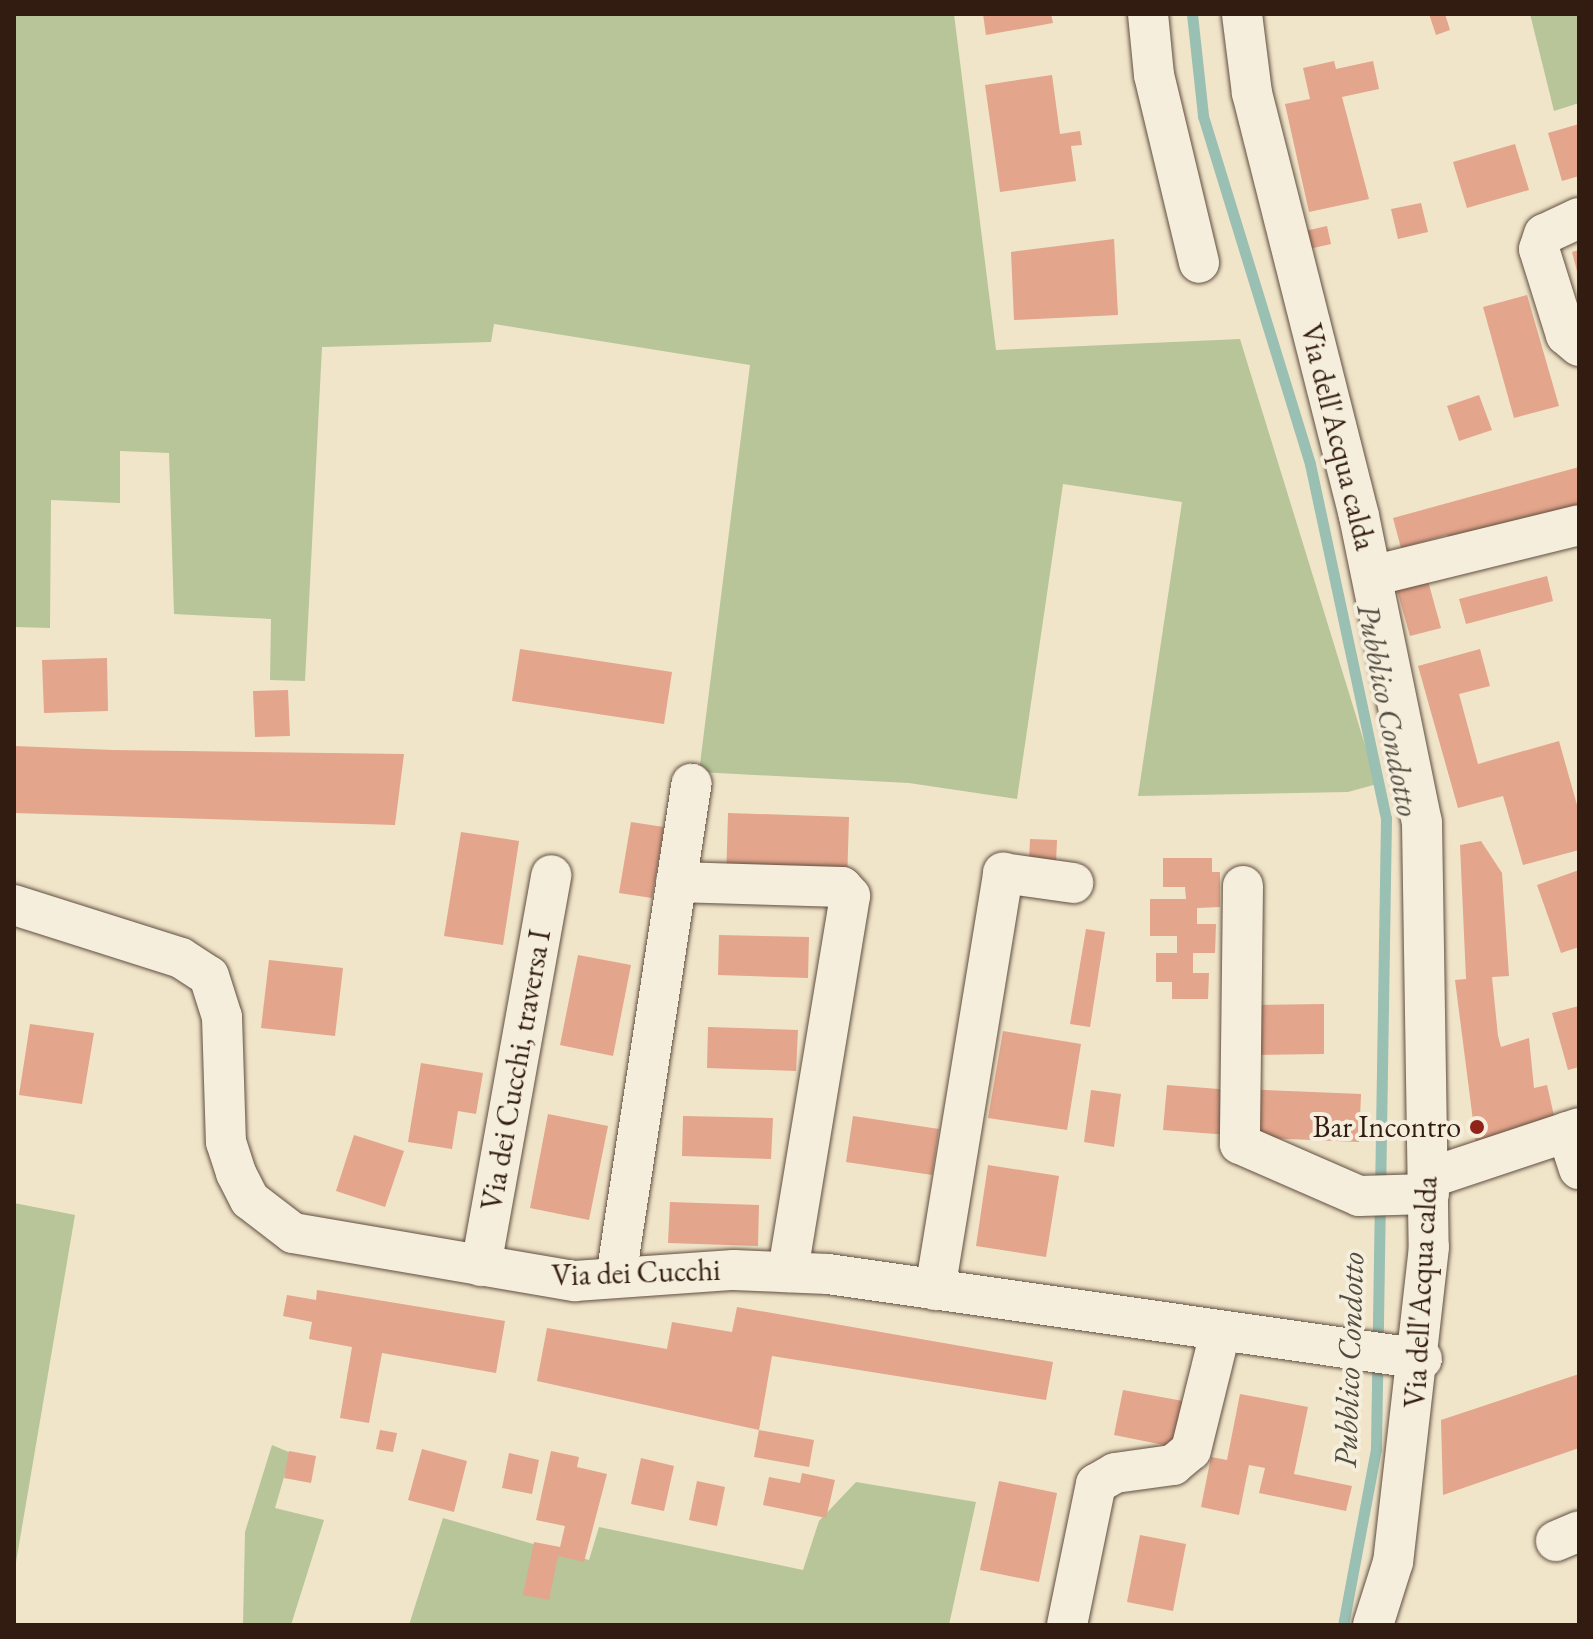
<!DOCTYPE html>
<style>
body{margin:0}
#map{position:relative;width:1593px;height:1639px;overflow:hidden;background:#f0e5c9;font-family:"EB Garamond",serif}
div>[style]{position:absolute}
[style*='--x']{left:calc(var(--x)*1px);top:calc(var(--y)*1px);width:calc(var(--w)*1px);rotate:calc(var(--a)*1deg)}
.green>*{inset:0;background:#b7c599}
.stream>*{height:11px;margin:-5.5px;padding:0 5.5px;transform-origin:5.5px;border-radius:5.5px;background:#9abfb3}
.building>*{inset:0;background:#e3a58b}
.roads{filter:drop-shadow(0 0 2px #624e40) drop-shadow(0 0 2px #624e40)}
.minor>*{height:40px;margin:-20px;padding:0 20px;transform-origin:20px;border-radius:20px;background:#f5eedc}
.dots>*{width:22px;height:22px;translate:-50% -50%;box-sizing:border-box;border:4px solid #f5eedc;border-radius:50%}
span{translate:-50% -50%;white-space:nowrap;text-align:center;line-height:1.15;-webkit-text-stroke:8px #f5eedc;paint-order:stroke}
.street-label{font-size:30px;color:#321c12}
.poi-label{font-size:30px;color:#321c12}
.right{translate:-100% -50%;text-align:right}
.water-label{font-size:32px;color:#514d42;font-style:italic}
.frame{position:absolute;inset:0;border:16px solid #321c12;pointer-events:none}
</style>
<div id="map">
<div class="green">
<i style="clip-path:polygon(14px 14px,954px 14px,996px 350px,1240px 339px,1377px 784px,1348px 792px,1138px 796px,1182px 502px,1063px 484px,1017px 799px,909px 783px,699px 772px,750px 365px,494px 324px,491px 342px,322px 347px,305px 681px,270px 680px,271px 619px,174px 614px,169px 453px,120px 451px,120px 503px,51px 500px,50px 628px,14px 627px)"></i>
<i style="clip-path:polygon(1530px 14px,1579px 14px,1579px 103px,1554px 111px)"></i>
<i style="clip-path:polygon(14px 1203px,75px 1215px,14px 1574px)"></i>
<i style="clip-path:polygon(272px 1445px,291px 1453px,275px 1508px,324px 1520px,291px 1625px,243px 1625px,245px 1532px)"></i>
<i style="clip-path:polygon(856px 1482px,976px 1502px,949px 1625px,409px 1625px,443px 1518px,589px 1560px,599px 1527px,803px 1570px,819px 1521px)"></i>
</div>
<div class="stream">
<i style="--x:1192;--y:14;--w:103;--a:83.8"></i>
<i style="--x:1203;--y:116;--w:364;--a:72.9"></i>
<i style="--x:1310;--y:464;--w:362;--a:77.9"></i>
<i style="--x:1386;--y:818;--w:631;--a:90.91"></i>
<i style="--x:1376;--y:1449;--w:179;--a:100.6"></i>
</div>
<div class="building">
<i style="clip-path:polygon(983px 14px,1051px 14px,1053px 23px,986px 35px)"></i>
<i style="clip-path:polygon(1429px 14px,1445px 14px,1450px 30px,1436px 35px)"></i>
<i style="clip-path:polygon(1334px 61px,1336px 69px,1373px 61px,1379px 89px,1342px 97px,1369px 199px,1309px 212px,1285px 104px,1310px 99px,1303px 68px)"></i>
<i style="clip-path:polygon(1052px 75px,1060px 134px,1080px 131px,1082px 145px,1071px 146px,1076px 181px,1000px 192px,985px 85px)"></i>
<i style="clip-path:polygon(1579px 124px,1579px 176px,1562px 181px,1548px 133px)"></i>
<i style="clip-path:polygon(1515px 144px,1529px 190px,1467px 208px,1453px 162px)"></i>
<i style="clip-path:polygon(1421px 203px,1428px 232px,1398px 239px,1391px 209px)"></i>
<i style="clip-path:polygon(1327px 226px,1331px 244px,1309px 249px,1305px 231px)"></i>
<i style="clip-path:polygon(1114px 239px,1118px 315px,1014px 320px,1011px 252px)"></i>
<i style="clip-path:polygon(1579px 250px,1579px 275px,1578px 275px,1572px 252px)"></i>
<i style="clip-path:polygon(1527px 295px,1559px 406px,1514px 418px,1483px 307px)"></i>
<i style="clip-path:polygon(1479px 395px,1492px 430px,1459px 441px,1447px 406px)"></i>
<i style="clip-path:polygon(1579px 467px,1579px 508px,1450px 544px,1447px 535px,1401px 548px,1393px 518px)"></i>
<i style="clip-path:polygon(1547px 576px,1553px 601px,1466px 624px,1459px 599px)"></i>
<i style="clip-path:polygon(1428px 581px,1441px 628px,1410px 636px,1397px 590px)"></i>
<i style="clip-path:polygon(520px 649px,672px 672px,664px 724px,512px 701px)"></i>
<i style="clip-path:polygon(1480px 649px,1490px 686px,1459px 694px,1478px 764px,1559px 741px,1579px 812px,1579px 850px,1523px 865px,1503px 796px,1458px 808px,1418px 666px)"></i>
<i style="clip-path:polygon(107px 658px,108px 711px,44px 713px,42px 660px)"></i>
<i style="clip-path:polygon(288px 690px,290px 736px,255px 737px,253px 691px)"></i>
<i style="clip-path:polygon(14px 746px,113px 750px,404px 754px,395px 825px,14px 813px)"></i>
<i style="clip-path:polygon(728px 813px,849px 817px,847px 884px,726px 881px)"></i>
<i style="clip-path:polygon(631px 822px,664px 827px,652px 898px,619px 893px)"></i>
<i style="clip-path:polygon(461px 832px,519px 841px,503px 945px,444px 936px)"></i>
<i style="clip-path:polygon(1030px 839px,1057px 840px,1055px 887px,1028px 886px)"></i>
<i style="clip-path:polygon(1481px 841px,1502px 873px,1509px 976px,1492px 977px,1498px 1036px,1501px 1047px,1529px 1038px,1534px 1088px,1547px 1085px,1555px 1120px,1476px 1144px,1455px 980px,1466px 979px,1460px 845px)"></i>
<i style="clip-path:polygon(1163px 858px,1212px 858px,1212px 872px,1220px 872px,1220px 907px,1197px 908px,1197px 924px,1216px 924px,1215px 953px,1193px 953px,1193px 973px,1209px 973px,1208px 999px,1172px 999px,1172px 982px,1156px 982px,1156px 953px,1177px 953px,1177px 936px,1150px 936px,1150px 899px,1186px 899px,1185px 887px,1163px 887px)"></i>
<i style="clip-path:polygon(1579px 870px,1579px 947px,1561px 953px,1537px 885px)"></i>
<i style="clip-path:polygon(1086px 929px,1105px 932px,1090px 1027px,1070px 1024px)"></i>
<i style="clip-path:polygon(719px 935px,809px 937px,808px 978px,718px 975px)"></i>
<i style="clip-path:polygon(578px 955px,631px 965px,613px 1056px,560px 1045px)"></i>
<i style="clip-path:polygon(269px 960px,343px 968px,335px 1036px,261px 1028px)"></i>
<i style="clip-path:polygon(1324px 1004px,1324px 1054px,1255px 1055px,1255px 1005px)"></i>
<i style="clip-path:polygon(1579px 1006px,1579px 1067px,1568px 1070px,1552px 1013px)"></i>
<i style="clip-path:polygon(30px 1024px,94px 1033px,82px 1104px,19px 1095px)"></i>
<i style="clip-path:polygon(708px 1027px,798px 1030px,796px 1071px,707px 1068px)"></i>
<i style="clip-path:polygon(1003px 1031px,1081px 1044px,1067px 1130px,988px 1118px)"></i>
<i style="clip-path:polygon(421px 1063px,483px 1073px,476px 1114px,458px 1111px,452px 1149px,408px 1142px)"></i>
<i style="clip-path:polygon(1167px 1085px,1232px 1090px,1229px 1135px,1163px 1130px)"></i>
<i style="clip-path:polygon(1241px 1089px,1361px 1094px,1359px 1142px,1238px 1137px)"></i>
<i style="clip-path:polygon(1091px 1090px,1121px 1094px,1114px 1147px,1084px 1142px)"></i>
<i style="clip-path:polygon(548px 1114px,608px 1126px,589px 1220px,530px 1208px)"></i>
<i style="clip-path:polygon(683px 1116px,773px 1118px,771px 1159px,682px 1156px)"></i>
<i style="clip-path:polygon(853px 1116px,939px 1129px,932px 1175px,846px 1162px)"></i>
<i style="clip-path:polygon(354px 1135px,404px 1151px,385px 1207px,336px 1191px)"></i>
<i style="clip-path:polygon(988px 1165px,1059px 1176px,1046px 1257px,976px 1246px)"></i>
<i style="clip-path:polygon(670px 1202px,759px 1205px,758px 1246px,668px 1243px)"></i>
<i style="clip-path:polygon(317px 1290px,505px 1321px,496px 1373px,382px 1353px,369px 1423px,340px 1418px,352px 1347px,309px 1339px,312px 1322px,283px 1316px,287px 1295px,316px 1300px)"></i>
<i style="clip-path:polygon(737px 1307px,1053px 1362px,1046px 1400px,772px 1356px,759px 1430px,537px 1381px,547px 1328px,667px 1349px,672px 1322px,732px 1332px)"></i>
<i style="clip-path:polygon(1579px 1374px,1579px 1448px,1443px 1495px,1441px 1420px)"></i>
<i style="clip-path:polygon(1123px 1390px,1194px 1403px,1184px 1449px,1114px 1435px)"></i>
<i style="clip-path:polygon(1240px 1394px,1308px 1407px,1294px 1474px,1352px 1486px,1346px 1511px,1259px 1493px,1265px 1468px,1249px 1465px,1239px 1515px,1201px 1507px,1211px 1457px,1227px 1460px)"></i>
<i style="clip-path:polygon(380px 1430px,397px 1433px,393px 1452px,376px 1449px)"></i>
<i style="clip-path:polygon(759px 1430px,814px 1440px,809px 1467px,754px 1457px)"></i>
<i style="clip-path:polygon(422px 1449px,467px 1461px,454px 1512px,408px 1500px)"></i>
<i style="clip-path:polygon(289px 1451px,316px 1456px,311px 1483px,284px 1478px)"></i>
<i style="clip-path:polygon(551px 1451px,579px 1457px,577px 1467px,607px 1474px,584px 1562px,558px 1556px,549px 1600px,523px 1595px,534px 1542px,560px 1547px,565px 1526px,536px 1520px)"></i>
<i style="clip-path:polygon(509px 1453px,539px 1460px,532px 1494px,502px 1488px)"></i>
<i style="clip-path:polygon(641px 1458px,674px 1466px,664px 1511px,631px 1504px)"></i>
<i style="clip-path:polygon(802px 1473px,835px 1480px,826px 1518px,763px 1505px,769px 1477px,800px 1483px)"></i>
<i style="clip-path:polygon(697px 1481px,725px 1487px,717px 1526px,689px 1520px)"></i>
<i style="clip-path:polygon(999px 1481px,1057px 1493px,1039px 1582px,980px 1570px)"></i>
<i style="clip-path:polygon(1140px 1535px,1186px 1544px,1173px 1611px,1127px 1602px)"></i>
</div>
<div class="roads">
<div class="minor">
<i style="--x:1148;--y:14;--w:61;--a:84.4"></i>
<i style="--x:1154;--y:75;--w:193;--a:76.5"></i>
<i style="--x:1242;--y:14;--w:80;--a:82.8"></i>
<i style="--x:1252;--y:93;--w:436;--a:75.8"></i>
<i style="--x:1359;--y:516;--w:312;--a:78.4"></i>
<i style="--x:1422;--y:822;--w:425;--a:89.1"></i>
<i style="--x:1429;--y:1247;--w:317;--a:96.5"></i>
<i style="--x:1393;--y:1562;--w:66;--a:107.6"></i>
<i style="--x:1579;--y:218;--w:38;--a:155"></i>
<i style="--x:1544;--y:234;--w:16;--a:108"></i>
<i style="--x:1539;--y:249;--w:90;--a:72.6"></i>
<i style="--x:1566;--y:335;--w:17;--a:40"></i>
<i style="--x:1372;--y:576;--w:213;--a:-13.8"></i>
<i style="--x:676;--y:882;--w:166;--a:1.7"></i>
<i style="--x:842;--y:887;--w:12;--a:48"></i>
<i style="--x:850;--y:896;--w:381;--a:99.4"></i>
<i style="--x:1243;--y:886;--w:258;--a:90.7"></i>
<i style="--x:1240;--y:1144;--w:130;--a:23.6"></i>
<i style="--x:1359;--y:1196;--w:70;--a:-1.6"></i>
<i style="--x:14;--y:905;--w:175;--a:17.6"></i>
<i style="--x:181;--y:958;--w:33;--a:33"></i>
<i style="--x:209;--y:976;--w:43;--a:72.4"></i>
<i style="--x:222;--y:1017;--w:125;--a:88.2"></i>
<i style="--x:226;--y:1142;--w:33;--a:72"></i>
<i style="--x:236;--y:1173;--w:30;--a:63"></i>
<i style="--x:250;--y:1200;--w:54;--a:37.5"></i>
<i style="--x:293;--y:1233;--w:286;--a:9.7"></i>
<i style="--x:575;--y:1281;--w:159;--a:-4"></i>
<i style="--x:734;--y:1270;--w:94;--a:2.4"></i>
<i style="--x:828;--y:1274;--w:600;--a:8.14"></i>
<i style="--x:1567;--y:1132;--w:39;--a:72"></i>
<i style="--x:1429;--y:1178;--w:158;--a:-18.4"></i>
<i style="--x:481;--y:1266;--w:397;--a:-79.8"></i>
<i style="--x:616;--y:1277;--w:499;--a:-81.3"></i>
<i style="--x:935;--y:1290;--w:423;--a:-80.7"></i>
<i style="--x:1003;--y:873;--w:71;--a:8.1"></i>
<i style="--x:1556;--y:1541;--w:25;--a:-23"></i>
<i style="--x:1067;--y:1625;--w:144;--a:-78.4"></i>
<i style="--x:1096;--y:1484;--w:22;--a:-30"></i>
<i style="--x:1115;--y:1473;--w:59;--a:-7.9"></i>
<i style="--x:1173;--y:1465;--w:23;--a:-40"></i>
<i style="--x:1191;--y:1450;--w:121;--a:-76.1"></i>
</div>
</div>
<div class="dots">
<i style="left:1477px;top:1127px;background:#8f2418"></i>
</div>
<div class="street-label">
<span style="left:1338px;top:437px;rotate:76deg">Via dell'Acqua calda</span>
<span style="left:516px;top:1070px;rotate:-80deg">Via dei Cucchi, traversa I</span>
<span style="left:636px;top:1273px;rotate:-2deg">Via dei Cucchi</span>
<span style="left:1421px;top:1292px;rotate:-87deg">Via dell'Acqua calda</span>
</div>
<div class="poi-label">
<span class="right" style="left:1461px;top:1127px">Bar Incontro</span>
</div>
<div class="water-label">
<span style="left:1388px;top:710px;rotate:79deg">Pubblico Condotto</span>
<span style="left:1349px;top:1360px;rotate:-88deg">Pubblico Condotto</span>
</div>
<div class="frame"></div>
</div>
